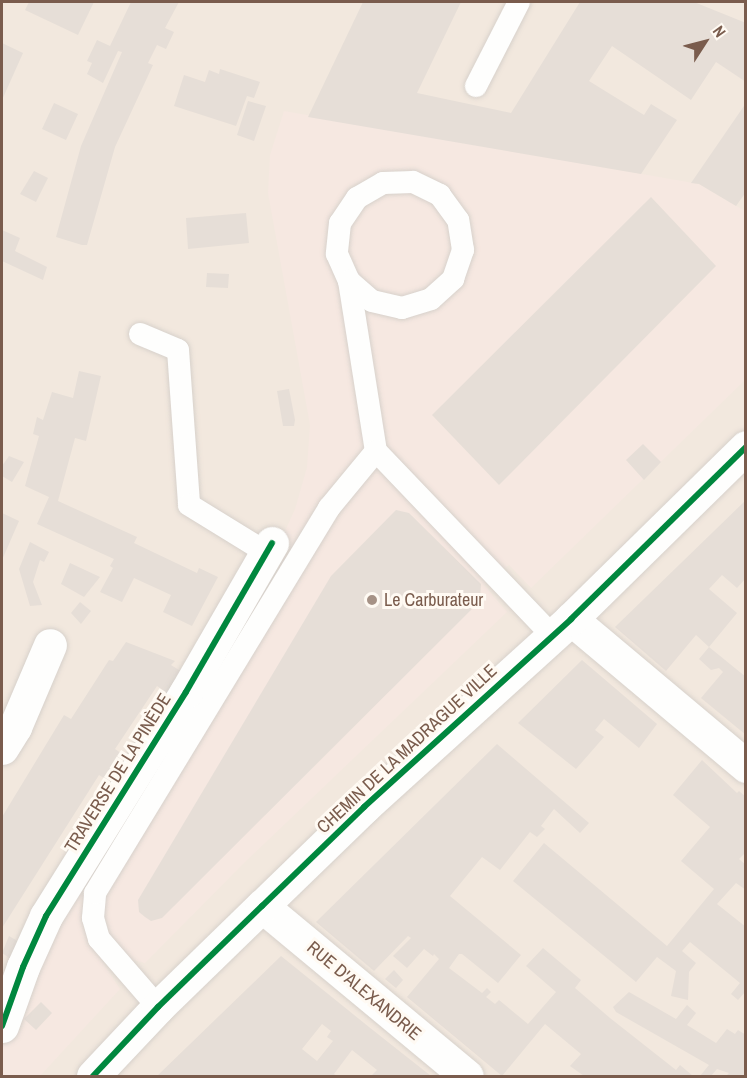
<!DOCTYPE html>
<meta charset="utf-8">
<style>
body{margin:0}
#map{position:relative;width:747px;height:1078px;overflow:hidden;background:#f9f5f0;font-family:"Archivo Narrow",sans-serif}
div>[style]{position:absolute}
[style*='--x']{left:calc(var(--x)*1px);top:calc(var(--y)*1px);width:calc(var(--w)*1px);rotate:calc(var(--a)*1deg)}
.residential>*{inset:0;background:#f2e8de}
.commercial>*{inset:0;background:#f6e8e1}
.building>*{inset:0;background:#e6ded7}
.roads{filter:drop-shadow(0 0 2px #d7d1cb) drop-shadow(0 0 2px #d7d1cb)}
.lane>*{height:22px;margin:-11px;padding:0 11px;transform-origin:11px;border-radius:11px;background:#fefefd}
.street>*{height:33px;margin:-16.5px;padding:0 16.5px;transform-origin:16.5px;border-radius:16.5px;background:#fefefd}
.secondary>*{height:33px;margin:-16.5px;padding:0 16.5px;transform-origin:16.5px;border-radius:16.5px;background:#fefefd}
.cycleway>*{height:6px;margin:-3px;padding:0 3px;transform-origin:3px;border-radius:3px;background:#00873e}
.dots>*{width:16px;height:16px;translate:-50% -50%;box-sizing:border-box;border:3px solid #fffaf3;border-radius:50%}
span{translate:-50% -50%;white-space:nowrap;text-align:center;line-height:1.15;-webkit-text-stroke:6px #fffaf3;paint-order:stroke}
.poi-label{font-size:18px;color:#7a5c4d}
.left{translate:0 -50%;text-align:left}
.street-label{font-size:18px;color:#7a5c4d}
.frame{position:absolute;inset:0;border:3px solid #7a5c4d;pointer-events:none}
.north{position:absolute;left:675px;top:12px;width:60px;height:60px;-webkit-text-stroke:4px #fffaf3;paint-order:stroke;rotate:54deg;font-size:16px;font-weight:700;line-height:24px;text-align:center;color:#7a5c4d}
.north::after{content:'';display:block;margin:auto;width:21px;height:27px;background:#7a5c4d;clip-path:polygon(50% 0,100% 100%,50% 72%,0 100%)}
</style>
<div id="map">
<div class="residential">
<i style="clip-path:polygon(2px 2px,745px 2px,745px 1076px,2px 1076px)"></i>
</div>
<div class="commercial">
<i style="clip-path:polygon(284px 111px,699px 184px,745px 211px,745px 380px,531px 588px,509px 565px,484px 585px,507px 612px,244px 863px,145px 963px,112px 954px,102px 961px,120px 989px,40px 1076px,2px 1076px,2px 1050px,9px 1020px,32px 967px,280px 542px,295px 509px,307px 467px,310px 425px,268px 193px,270px 155px)"></i>
</div>
<div class="building">
<i style="clip-path:polygon(29px 2px,94px 2px,78px 35px,25px 10px)"></i>
<i style="clip-path:polygon(131px 2px,179px 2px,165px 28px,174px 32px,166px 49px,157px 45px,148px 63px,153px 65px,115px 147px,87px 245px,82px 245px,56px 237px,81px 146px,122px 52px,118px 51px,103px 83px,87px 74px,92px 63px,87px 61px,97px 40px,110px 46px)"></i>
<i style="clip-path:polygon(363px 2px,461px 2px,417px 93px,511px 113px,580px 2px,694px 2px,746px 23px,746px 82px,716px 62px,691px 100px,612px 46px,589px 81px,644px 115px,651px 104px,677px 120px,641px 174px,308px 117px)"></i>
<i style="clip-path:polygon(2px 43px,23px 53px,2px 100px)"></i>
<i style="clip-path:polygon(220px 69px,260px 82px,254px 98px,247px 96px,236px 126px,174px 106px,184px 75px,205px 82px,209px 70px,219px 74px)"></i>
<i style="clip-path:polygon(248px 101px,266px 106px,254px 141px,237px 135px)"></i>
<i style="clip-path:polygon(54px 103px,78px 114px,66px 140px,42px 129px)"></i>
<i style="clip-path:polygon(746px 103px,746px 192px,736px 206px,699px 184px,691px 183px)"></i>
<i style="clip-path:polygon(34px 171px,48px 178px,36px 202px,20px 194px)"></i>
<i style="clip-path:polygon(651px 197px,716px 266px,499px 485px,432px 415px)"></i>
<i style="clip-path:polygon(246px 213px,249px 243px,188px 249px,186px 218px)"></i>
<i style="clip-path:polygon(2px 230px,20px 238px,15px 251px,47px 267px,43px 280px,2px 261px)"></i>
<i style="clip-path:polygon(207px 273px,229px 274px,228px 288px,206px 287px)"></i>
<i style="clip-path:polygon(79px 371px,101px 376px,86px 441px,75px 438px,58px 501px,137px 537px,134px 543px,197px 573px,199px 568px,218px 577px,192px 626px,163px 612px,171px 595px,134px 578px,122px 602px,100px 592px,113px 568px,110px 566px,114px 559px,37px 524px,49px 497px,25px 486px,39px 436px,33px 434px,37px 417px,43px 420px,52px 392px,73px 398px)"></i>
<i style="clip-path:polygon(289px 389px,295px 420px,294px 426px,283px 426px,277px 391px)"></i>
<i style="clip-path:polygon(643px 444px,661px 462px,644px 480px,626px 460px)"></i>
<i style="clip-path:polygon(9px 456px,24px 462px,12px 482px,2px 476px,2px 466px)"></i>
<i style="clip-path:polygon(746px 500px,746px 578px,737px 588px,722px 575px,709px 589px,737px 613px,709px 647px,746px 677px,746px 735px,701px 698px,723px 672px,719px 668px,711px 670px,699px 659px,709px 647px,696px 635px,666px 671px,615px 627px)"></i>
<i style="clip-path:polygon(396px 510px,409px 513px,481px 584px,480px 601px,162px 918px,151px 921px,145px 917px,139px 912px,138px 900px,331px 576px)"></i>
<i style="clip-path:polygon(2px 513px,19px 521px,2px 560px)"></i>
<i style="clip-path:polygon(30px 542px,49px 552px,44px 562px,40px 560px,33px 582px,42px 605px,30px 606px,19px 569px)"></i>
<i style="clip-path:polygon(70px 563px,100px 577px,84px 597px,61px 584px)"></i>
<i style="clip-path:polygon(80px 602px,91px 611px,81px 624px,71px 613px)"></i>
<i style="clip-path:polygon(126px 642px,175px 661px,171px 665px,190px 677px,176px 699px,157px 686px,115px 749px,134px 762px,118px 787px,99px 775px,2px 928px,2px 817px,64px 715px,71px 719px,109px 660px,113px 661px)"></i>
<i style="clip-path:polygon(582px 660px,657px 724px,639px 748px,604px 719px,595px 730px,604px 737px,576px 769px,518px 723px)"></i>
<i style="clip-path:polygon(497px 744px,589px 823px,580px 833px,554px 809px,541px 826px,545px 829px,537px 837px,530px 832px,500px 870px,482px 857px,450px 896px,521px 955px,498px 983px,462px 954px,459px 954px,449px 968px,482px 993px,487px 988px,491px 992px,486px 997px,495px 1004px,499px 1000px,528px 1024px,556px 992px,526px 966px,543px 948px,581px 980px,575px 988px,610px 1018px,676px 1070px,680px 1065px,693px 1076px,584px 1076px,570px 1066px,581px 1054px,545px 1024px,502px 1076px,407px 997px,439px 959px,434px 954px,433px 956px,424px 949px,407px 968px,393px 956px,411px 938px,408px 936px,374px 971px,316px 922px)"></i>
<i style="clip-path:polygon(702px 760px,737px 793px,739px 791px,746px 797px,746px 852px,739px 859px,746px 865px,746px 890px,736px 883px,717px 904px,746px 927px,746px 991px,738px 1000px,731px 994px,740px 983px,690px 942px,682px 951px,696px 963px,689px 972px,688px 1000px,671px 996px,676px 971px,657px 957px,636px 982px,513px 881px,544px 843px,667px 946px,714px 889px,681px 861px,710px 827px,673px 795px)"></i>
<i style="clip-path:polygon(9px 936px,26px 946px,17px 963px,2px 953px)"></i>
<i style="clip-path:polygon(evenodd,281px 956px,369px 1027px,431px 1076px,371px 1076px,377px 1070px,352px 1050px,334px 1074px,337px 1076px,157px 1076px,281px 956px,322px 1024px,331px 1031px,327px 1037px,333px 1041px,317px 1061px,302px 1049px,322px 1024px)"></i>
<i style="clip-path:polygon(394px 970px,403px 980px,396px 988px,385px 979px)"></i>
<i style="clip-path:polygon(629px 992px,676px 1019px,687px 1005px,696px 1013px,687px 1025px,716px 1043px,727px 1029px,735px 1034px,738px 1030px,746px 1035px,746px 1076px,726px 1076px,729px 1073px,717px 1069px,711px 1076px,700px 1076px,709px 1065px,616px 1012px,613px 1007px)"></i>
<i style="clip-path:polygon(41px 1002px,52px 1013px,36px 1030px,24px 1019px)"></i>
</div>
<div class="roads">
<div class="lane">
<i style="--x:476;--y:86;--w:94;--a:-62.9"></i>
<i style="--x:349;--y:281;--w:30;--a:41"></i>
<i style="--x:372;--y:301;--w:31;--a:13"></i>
<i style="--x:402;--y:308;--w:30;--a:-17"></i>
<i style="--x:431;--y:299;--w:30;--a:-42"></i>
<i style="--x:453;--y:279;--w:31;--a:-71"></i>
<i style="--x:463;--y:250;--w:30;--a:-99"></i>
<i style="--x:458;--y:220;--w:31;--a:-126"></i>
<i style="--x:440;--y:195;--w:30;--a:-154"></i>
<i style="--x:413;--y:182;--w:30;--a:178"></i>
<i style="--x:383;--y:183;--w:30;--a:150"></i>
<i style="--x:357;--y:198;--w:30;--a:124"></i>
<i style="--x:340;--y:223;--w:31;--a:96"></i>
<i style="--x:337;--y:254;--w:30;--a:66"></i>
<i style="--x:349;--y:281;--w:172;--a:81"></i>
<i style="--x:140;--y:334;--w:41;--a:22.8"></i>
<i style="--x:178;--y:350;--w:155;--a:85.9"></i>
<i style="--x:189;--y:505;--w:92;--a:31.6"></i>
<i style="--x:158;--y:1007;--w:90;--a:-130.9"></i>
<i style="--x:99;--y:939;--w:22;--a:-106"></i>
<i style="--x:93;--y:918;--w:25;--a:-85"></i>
<i style="--x:95;--y:893;--w:451;--a:-58.7"></i>
<i style="--x:329;--y:508;--w:74;--a:-50.5"></i>
<i style="--x:376;--y:451;--w:256;--a:46.3"></i>
</div>
<div class="street">
<i style="--x:571;--y:619;--w:229;--a:40"></i>
<i style="--x:2;--y:748;--w:25;--a:-58"></i>
<i style="--x:15;--y:727;--w:89;--a:-66.9"></i>
<i style="--x:262;--y:906;--w:266;--a:39.7"></i>
<i style="--x:2;--y:1026;--w:63;--a:-70.4"></i>
<i style="--x:23;--y:967;--w:56;--a:-65.7"></i>
<i style="--x:46;--y:916;--w:264;--a:-58"></i>
<i style="--x:186;--y:692;--w:172;--a:-60"></i>
</div>
<div class="secondary">
<i style="--x:93;--y:1076;--w:95;--a:-46.7"></i>
<i style="--x:158;--y:1007;--w:145;--a:-44.2"></i>
<i style="--x:262;--y:906;--w:142;--a:-44.1"></i>
<i style="--x:364;--y:807;--w:280;--a:-42.2"></i>
<i style="--x:571;--y:619;--w:245;--a:-44.5"></i>
</div>
</div>
<div class="cycleway">
<i style="--x:2;--y:1026;--w:63;--a:-70.4"></i>
<i style="--x:23;--y:967;--w:56;--a:-65.7"></i>
<i style="--x:46;--y:916;--w:264;--a:-58"></i>
<i style="--x:186;--y:692;--w:172;--a:-60"></i>
<i style="--x:93;--y:1076;--w:95;--a:-46.7"></i>
<i style="--x:158;--y:1007;--w:145;--a:-44.2"></i>
<i style="--x:262;--y:906;--w:142;--a:-44.1"></i>
<i style="--x:364;--y:807;--w:280;--a:-42.2"></i>
<i style="--x:571;--y:619;--w:245;--a:-44.5"></i>
</div>
<div class="dots">
<i style="left:372px;top:600px;background:#a69286"></i>
</div>
<div class="poi-label">
<span class="left" style="left:384px;top:600px">Le Carburateur</span>
</div>
<div class="street-label">
<span style="left:407px;top:749px;rotate:-43deg">CHEMIN DE LA MADRAGUE VILLE</span>
<span style="left:118px;top:773px;rotate:-58deg">TRAVERSE DE LA PINÈDE</span>
<span style="left:364px;top:991px;rotate:40deg">RUE D'ALEXANDRIE</span>
</div>
<div class="frame"></div>
<div class="north">N</div>
</div>
